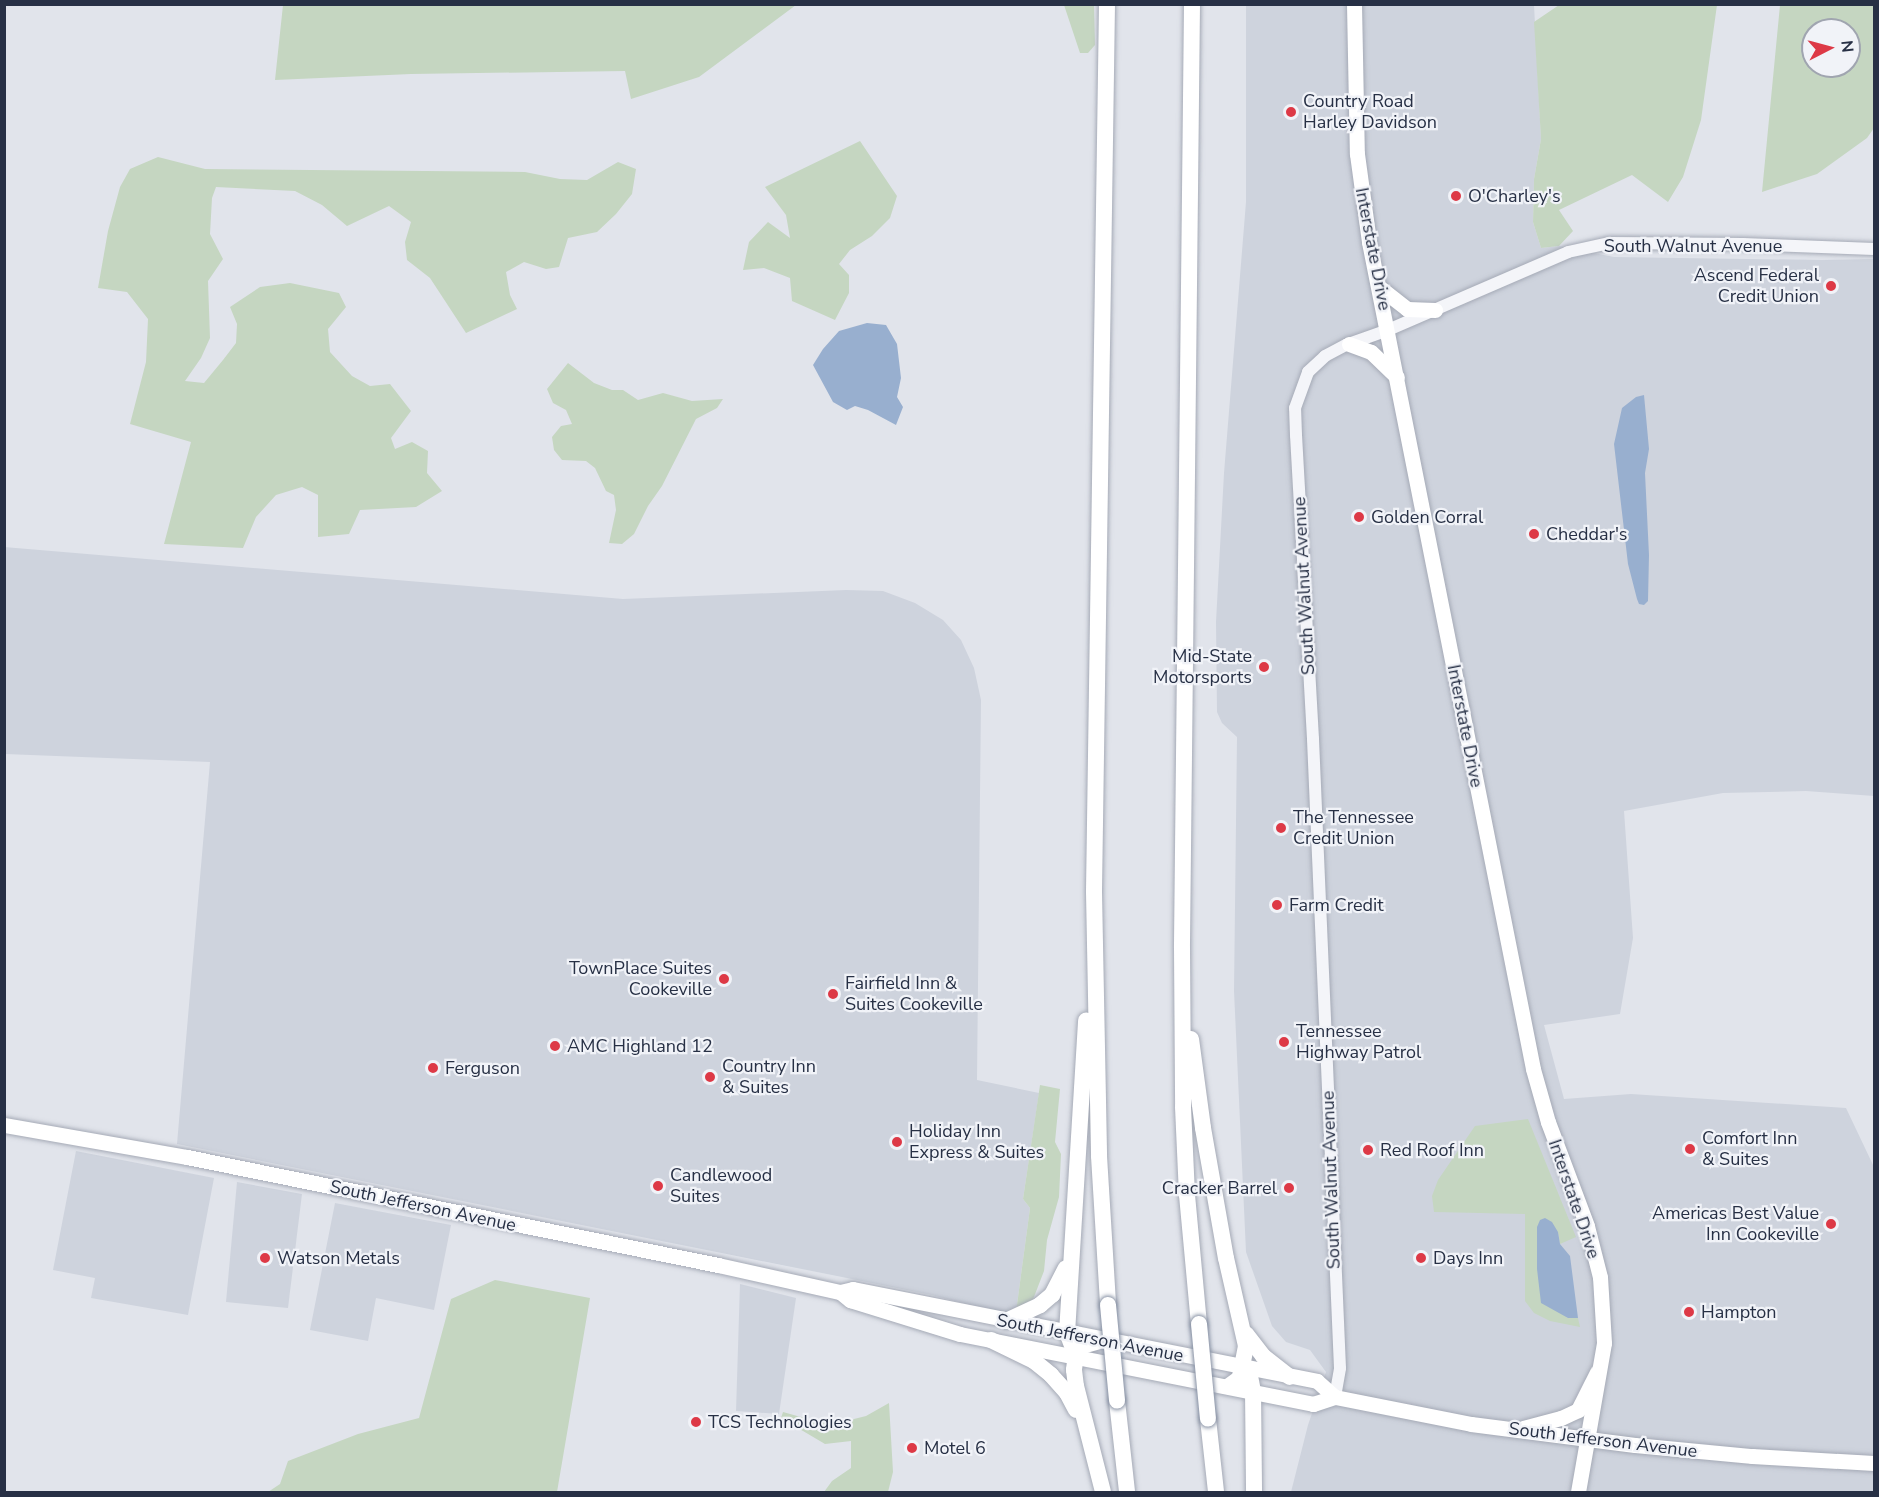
<!DOCTYPE html>
<style>
body{margin:0}
#map{position:relative;width:1879px;height:1497px;overflow:hidden;background:#e1e4eb;font-family:"Nunito Sans",sans-serif}
div>[style]{position:absolute}
[style*='--x']{left:calc(var(--x)*1px);top:calc(var(--y)*1px);width:calc(var(--w)*1px);rotate:calc(var(--a)*1deg)}
.built>*{inset:0;background:#ced3dd}
.green>*{inset:0;background:#c5d6c1}
.water>*{inset:0;background:#98afcf}
.roads{filter:drop-shadow(0 0 2px #a5aab6) drop-shadow(0 0 2px #a5aab6)}
.minor>*{height:12px;margin:-6px;padding:0 6px;transform-origin:6px;border-radius:6px;background:#f4f5f9}
.major>*{height:15px;margin:-7.5px;padding:0 7.5px;transform-origin:7.5px;border-radius:7.5px;background:#fff}
.highway>*{height:16px;margin:-8px;padding:0 8px;transform-origin:8px;border-radius:8px;background:#fff}
.bridges{filter:drop-shadow(0 0 2px #8690a3) drop-shadow(0 0 2px #8690a3)}
.highway-bridge>*{height:16px;margin:-8px;padding:0 8px;transform-origin:8px;border-radius:8px;background:#fff}
.dots>*{width:16px;height:16px;translate:-50% -50%;box-sizing:border-box;border:3px solid #f1f3f8;border-radius:50%}
span{translate:-50% -50%;white-space:nowrap;text-align:center;line-height:1.15;-webkit-text-stroke:4.5px #f1f3f8;paint-order:stroke}
.poi-label{font-size:18px;color:#273045}
.left{translate:0 -50%;text-align:left}
.right{translate:-100% -50%;text-align:right}
.street-label{font-size:18px;color:#273045}
.frame{position:absolute;inset:0;border:6px solid #273045;pointer-events:none}
.north{position:absolute;left:1801px;top:18px;width:60px;height:60px;box-sizing:border-box;background:#f1f3f8;border:2px solid #a0a5b0;border-radius:50%;rotate:84deg;font-size:16px;font-weight:700;line-height:24px;text-align:center;color:#273045}
.north::after{content:'';display:block;margin:auto;width:21px;height:27px;background:#dd3946;clip-path:polygon(50% 0,100% 100%,50% 72%,0 100%)}
</style>
<div id="map">
<div class="built">
<i style="clip-path:polygon(1246px 5px,1534px 5px,1541px 139px,1534px 179px,1533px 222px,1541px 248px,1559px 246px,1614px 257px,1822px 260px,1874px 259px,1874px 796px,1806px 791px,1723px 793px,1624px 811px,1633px 938px,1620px 1014px,1544px 1025px,1564px 1099px,1631px 1094px,1846px 1108px,1874px 1167px,1874px 1492px,1291px 1492px,1308px 1425px,1326px 1372px,1310px 1350px,1286px 1342px,1272px 1326px,1246px 1252px,1234px 991px,1237px 737px,1222px 723px,1217px 712px,1216px 622px,1224px 473px,1246px 202px)"></i>
<i style="clip-path:polygon(4px 547px,623px 599px,846px 590px,883px 591px,915px 603px,943px 620px,961px 640px,974px 668px,981px 700px,977px 1080px,1039px 1093px,1023px 1199px,1030px 1208px,1016px 1312px,1000px 1313px,932px 1295px,177px 1144px,210px 762px,5px 754px)"></i>
<i style="clip-path:polygon(76px 1151px,214px 1178px,188px 1315px,91px 1298px,95px 1278px,53px 1270px)"></i>
<i style="clip-path:polygon(237px 1182px,302px 1194px,288px 1308px,226px 1302px)"></i>
<i style="clip-path:polygon(335px 1203px,451px 1225px,434px 1310px,376px 1298px,368px 1341px,310px 1330px)"></i>
<i style="clip-path:polygon(740px 1284px,796px 1298px,779px 1414px,736px 1411px)"></i>
</div>
<div class="green">
<i style="clip-path:polygon(283px 5px,283px 4px,796px 5px,699px 77px,631px 99px,625px 71px,411px 74px,275px 80px)"></i>
<i style="clip-path:polygon(1064px 5px,1094px 5px,1095px 45px,1088px 53px,1080px 53px)"></i>
<i style="clip-path:polygon(1559px 5px,1717px 5px,1701px 120px,1683px 177px,1668px 202px,1632px 175px,1559px 210px,1573px 231px,1559px 246px,1541px 248px,1533px 222px,1534px 179px,1541px 139px,1534px 22px)"></i>
<i style="clip-path:polygon(evenodd,1780px 5px,1874px 5px,1874px 128px,1867px 138px,1817px 174px,1762px 192px,1780px 5px,1813px 30px,1849px 30px,1849px 66px,1813px 66px,1813px 30px)"></i>
<i style="clip-path:polygon(860px 141px,897px 196px,890px 218px,872px 236px,850px 250px,839px 264px,849px 275px,849px 293px,835px 320px,792px 301px,790px 278px,764px 268px,743px 270px,749px 242px,768px 222px,790px 238px,786px 215px,765px 187px)"></i>
<i style="clip-path:polygon(158px 157px,205px 169px,525px 172px,560px 179px,587px 180px,618px 162px,636px 169px,632px 194px,616px 214px,597px 232px,568px 238px,559px 267px,546px 269px,524px 262px,506px 272px,510px 295px,517px 309px,466px 333px,430px 278px,407px 260px,405px 242px,411px 222px,389px 206px,347px 226px,322px 205px,295px 191px,216px 187px,212px 198px,210px 234px,223px 259px,208px 281px,210px 338px,201px 358px,185px 381px,204px 383px,223px 360px,236px 343px,237px 324px,230px 307px,260px 287px,290px 283px,339px 293px,346px 307px,328px 329px,330px 352px,352px 376px,370px 386px,390px 384px,411px 411px,391px 438px,395px 449px,412px 442px,428px 451px,427px 473px,442px 491px,416px 507px,360px 510px,349px 534px,318px 537px,318px 495px,302px 487px,276px 495px,256px 517px,243px 548px,164px 544px,191px 442px,130px 424px,146px 362px,148px 319px,127px 292px,98px 288px,108px 231px,120px 187px,130px 169px)"></i>
<i style="clip-path:polygon(568px 363px,594px 383px,612px 390px,623px 390px,638px 400px,663px 393px,692px 401px,723px 399px,717px 408px,696px 419px,662px 486px,648px 506px,634px 534px,622px 544px,609px 543px,616px 510px,614px 495px,606px 491px,595px 468px,586px 461px,562px 460px,554px 450px,552px 437px,561px 426px,572px 424px,566px 410px,553px 403px,547px 389px)"></i>
<i style="clip-path:polygon(1040px 1085px,1060px 1089px,1055px 1142px,1061px 1154px,1059px 1197px,1047px 1240px,1044px 1271px,1032px 1302px,1016px 1312px,1030px 1208px,1023px 1199px)"></i>
<i style="clip-path:polygon(1528px 1119px,1576px 1237px,1560px 1244px,1558px 1232px,1537px 1227px,1538px 1242px,1567px 1318px,1578px 1318px,1580px 1327px,1550px 1321px,1534px 1313px,1525px 1301px,1525px 1214px,1434px 1212px,1432px 1196px,1438px 1180px,1475px 1126px)"></i>
<i style="clip-path:polygon(495px 1280px,590px 1298px,557px 1492px,268px 1492px,280px 1484px,288px 1461px,358px 1434px,419px 1418px,451px 1299px)"></i>
<i style="clip-path:polygon(889px 1403px,893px 1472px,888px 1492px,824px 1492px,832px 1481px,851px 1468px,851px 1441px,825px 1444px,781px 1418px,783px 1412px,815px 1421px,838px 1423px,866px 1416px)"></i>
</div>
<div class="water">
<i style="clip-path:polygon(867px 323px,886px 325px,897px 344px,901px 378px,897px 397px,903px 407px,896px 425px,868px 410px,855px 406px,847px 410px,833px 402px,813px 365px,823px 349px,839px 331px)"></i>
<i style="clip-path:polygon(1644px 395px,1649px 449px,1645px 473px,1649px 555px,1648px 601px,1644px 605px,1639px 604px,1637px 599px,1628px 564px,1614px 444px,1622px 408px,1636px 397px)"></i>
<i style="clip-path:polygon(1545px 1218px,1552px 1222px,1558px 1232px,1560px 1244px,1570px 1256px,1578px 1318px,1568px 1318px,1541px 1303px,1537px 1269px,1537px 1227px,1540px 1220px)"></i>
</div>
<div class="roads">
<div class="minor">
<i style="--x:1335;--y:1397;--w:29;--a:-80"></i>
<i style="--x:1340;--y:1368;--w:630;--a:-92.46"></i>
<i style="--x:1313;--y:739;--w:304;--a:-93.2"></i>
<i style="--x:1296;--y:435;--w:27;--a:-92"></i>
<i style="--x:1295;--y:408;--w:38;--a:-70"></i>
<i style="--x:1308;--y:372;--w:23;--a:-43"></i>
<i style="--x:1325;--y:356;--w:24;--a:-28"></i>
<i style="--x:1346;--y:345;--w:45;--a:-19.7"></i>
<i style="--x:1388;--y:330;--w:196;--a:-23.4"></i>
<i style="--x:1568;--y:252;--w:43;--a:-12.1"></i>
<i style="--x:1610;--y:243;--w:133;--a:0.4"></i>
<i style="--x:1743;--y:244;--w:131;--a:2.2"></i>
</div>
<div class="major">
<i style="--x:1354;--y:4;--w:150;--a:88.9"></i>
<i style="--x:1357;--y:154;--w:89;--a:82.2"></i>
<i style="--x:1369;--y:242;--w:843;--a:78.78"></i>
<i style="--x:1533;--y:1069;--w:55;--a:74.2"></i>
<i style="--x:1548;--y:1122;--w:111;--a:69.4"></i>
<i style="--x:1587;--y:1226;--w:53;--a:75.7"></i>
<i style="--x:1600;--y:1277;--w:66;--a:86.5"></i>
<i style="--x:1604;--y:1343;--w:151;--a:99.9"></i>
<i style="--x:1379;--y:287;--w:36;--a:38"></i>
<i style="--x:1407;--y:309;--w:28;--a:2"></i>
<i style="--x:1349;--y:344;--w:23;--a:20"></i>
<i style="--x:1371;--y:352;--w:36;--a:44"></i>
<i style="--x:4;--y:1125;--w:186;--a:9.9"></i>
<i style="--x:187;--y:1157;--w:542;--a:11.5"></i>
<i style="--x:718;--y:1265;--w:125;--a:12.5"></i>
<i style="--x:840;--y:1292;--w:13;--a:39"></i>
<i style="--x:850;--y:1300;--w:115;--a:17.2"></i>
<i style="--x:960;--y:1334;--w:360;--a:11.2"></i>
<i style="--x:1313;--y:1404;--w:23;--a:-18"></i>
<i style="--x:840;--y:1292;--w:13;--a:-13"></i>
<i style="--x:853;--y:1289;--w:473;--a:11.2"></i>
<i style="--x:1317;--y:1381;--w:24;--a:42"></i>
<i style="--x:1335;--y:1397;--w:139;--a:11.2"></i>
<i style="--x:1471;--y:1424;--w:165;--a:7.3"></i>
<i style="--x:1635;--y:1445;--w:118;--a:5.4"></i>
<i style="--x:1752;--y:1456;--w:122;--a:3.3"></i>
<i style="--x:1523;--y:1428;--w:39;--a:-15"></i>
<i style="--x:1561;--y:1418;--w:19;--a:-25"></i>
<i style="--x:1578;--y:1410;--w:42;--a:-63.4"></i>
</div>
<div class="highway">
<i style="--x:1107;--y:4;--w:888;--a:90.84"></i>
<i style="--x:1094;--y:892;--w:264;--a:88.9"></i>
<i style="--x:1099;--y:1156;--w:149;--a:86.5"></i>
<i style="--x:1192;--y:4;--w:944;--a:90.61"></i>
<i style="--x:1182;--y:948;--w:159;--a:89.6"></i>
<i style="--x:1183;--y:1107;--w:88;--a:87.4"></i>
<i style="--x:1187;--y:1195;--w:130;--a:84.7"></i>
<i style="--x:1191;--y:1039;--w:90;--a:82.3"></i>
<i style="--x:1203;--y:1128;--w:132;--a:80"></i>
<i style="--x:1226;--y:1258;--w:90;--a:77.2"></i>
<i style="--x:1246;--y:1346;--w:33;--a:101"></i>
<i style="--x:1240;--y:1378;--w:14;--a:144"></i>
<i style="--x:1006;--y:1321;--w:38;--a:-25"></i>
<i style="--x:1040;--y:1305;--w:16;--a:-40"></i>
<i style="--x:1052;--y:1295;--w:30;--a:-63"></i>
<i style="--x:1246;--y:1334;--w:28;--a:52"></i>
<i style="--x:1263;--y:1356;--w:34;--a:38"></i>
<i style="--x:991;--y:1340;--w:48;--a:26"></i>
<i style="--x:1034;--y:1361;--w:22;--a:39"></i>
<i style="--x:1051;--y:1375;--w:24;--a:48"></i>
<i style="--x:1067;--y:1393;--w:19;--a:62"></i>
<i style="--x:1103;--y:1340;--w:22;--a:164"></i>
<i style="--x:1082;--y:1346;--w:11;--a:124"></i>
<i style="--x:1076;--y:1355;--w:15;--a:98"></i>
<i style="--x:1074;--y:1370;--w:16;--a:83"></i>
<i style="--x:1076;--y:1386;--w:109;--a:75.7"></i>
<i style="--x:1076;--y:1356;--w:25;--a:-111"></i>
<i style="--x:1067;--y:1333;--w:313;--a:-86.5"></i>
<i style="--x:1243;--y:1368;--w:11;--a:49"></i>
<i style="--x:1250;--y:1376;--w:15;--a:79"></i>
<i style="--x:1253;--y:1391;--w:101;--a:89.4"></i>
<i style="--x:1117;--y:1401;--w:92;--a:83.7"></i>
<i style="--x:1208;--y:1419;--w:73;--a:83.7"></i>
</div>
</div>
<div class="bridges">
<div class="highway-bridge">
<i style="--x:1108;--y:1305;--w:96;--a:84.6"></i>
<i style="--x:1199;--y:1324;--w:95;--a:84.6"></i>
</div>
</div>
<div class="dots">
<i style="left:1291px;top:112px;background:#dd3946"></i>
<i style="left:1456px;top:196px;background:#dd3946"></i>
<i style="left:1831px;top:286px;background:#dd3946"></i>
<i style="left:1359px;top:517px;background:#dd3946"></i>
<i style="left:1534px;top:534px;background:#dd3946"></i>
<i style="left:1264px;top:667px;background:#dd3946"></i>
<i style="left:1281px;top:828px;background:#dd3946"></i>
<i style="left:1277px;top:905px;background:#dd3946"></i>
<i style="left:724px;top:979px;background:#dd3946"></i>
<i style="left:833px;top:994px;background:#dd3946"></i>
<i style="left:1284px;top:1042px;background:#dd3946"></i>
<i style="left:555px;top:1046px;background:#dd3946"></i>
<i style="left:433px;top:1068px;background:#dd3946"></i>
<i style="left:710px;top:1077px;background:#dd3946"></i>
<i style="left:897px;top:1142px;background:#dd3946"></i>
<i style="left:1690px;top:1149px;background:#dd3946"></i>
<i style="left:1368px;top:1150px;background:#dd3946"></i>
<i style="left:658px;top:1186px;background:#dd3946"></i>
<i style="left:1289px;top:1188px;background:#dd3946"></i>
<i style="left:1831px;top:1224px;background:#dd3946"></i>
<i style="left:265px;top:1258px;background:#dd3946"></i>
<i style="left:1421px;top:1258px;background:#dd3946"></i>
<i style="left:1689px;top:1312px;background:#dd3946"></i>
<i style="left:696px;top:1422px;background:#dd3946"></i>
<i style="left:912px;top:1448px;background:#dd3946"></i>
</div>
<div class="poi-label">
<span class="left" style="left:1303px;top:112px">Country Road<br>Harley Davidson</span>
<span class="left" style="left:1468px;top:196px">O'Charley's</span>
<span class="right" style="left:1819px;top:286px">Ascend Federal<br>Credit Union</span>
<span class="left" style="left:1371px;top:517px">Golden Corral</span>
<span class="left" style="left:1546px;top:534px">Cheddar's</span>
<span class="right" style="left:1252px;top:667px">Mid-State<br>Motorsports</span>
<span class="left" style="left:1293px;top:828px">The Tennessee<br>Credit Union</span>
<span class="left" style="left:1289px;top:905px">Farm Credit</span>
<span class="right" style="left:712px;top:979px">TownPlace Suites<br>Cookeville</span>
<span class="left" style="left:845px;top:994px">Fairfield Inn &amp;<br>Suites Cookeville</span>
<span class="left" style="left:1296px;top:1042px">Tennessee<br>Highway Patrol</span>
<span class="left" style="left:567px;top:1046px">AMC Highland 12</span>
<span class="left" style="left:722px;top:1077px">Country Inn<br>&amp; Suites</span>
<span class="left" style="left:445px;top:1068px">Ferguson</span>
<span class="left" style="left:909px;top:1142px">Holiday Inn<br>Express &amp; Suites</span>
<span class="left" style="left:1702px;top:1149px">Comfort Inn<br>&amp; Suites</span>
<span class="left" style="left:1380px;top:1150px">Red Roof Inn</span>
<span class="left" style="left:670px;top:1186px">Candlewood<br>Suites</span>
<span class="right" style="left:1277px;top:1188px">Cracker Barrel</span>
<span class="right" style="left:1819px;top:1224px">Americas Best Value<br>Inn Cookeville</span>
<span class="left" style="left:277px;top:1258px">Watson Metals</span>
<span class="left" style="left:1433px;top:1258px">Days Inn</span>
<span class="left" style="left:1701px;top:1312px">Hampton</span>
<span class="left" style="left:708px;top:1422px">TCS Technologies</span>
<span class="left" style="left:924px;top:1448px">Motel 6</span>
</div>
<div class="street-label">
<span style="left:1693px;top:246px">South Walnut Avenue</span>
<span style="left:1373px;top:249px;rotate:79deg">Interstate Drive</span>
<span style="left:1304px;top:586px;rotate:-93deg">South Walnut Avenue</span>
<span style="left:1465px;top:726px;rotate:79deg">Interstate Drive</span>
<span style="left:1331px;top:1180px;rotate:-92deg">South Walnut Avenue</span>
<span style="left:1574px;top:1199px;rotate:71deg">Interstate Drive</span>
<span style="left:423px;top:1206px;rotate:12deg">South Jefferson Avenue</span>
<span style="left:1090px;top:1338px;rotate:11deg">South Jefferson Avenue</span>
<span style="left:1603px;top:1440px;rotate:7deg">South Jefferson Avenue</span>
</div>
<div class="frame"></div>
<div class="north">N</div>
</div>
